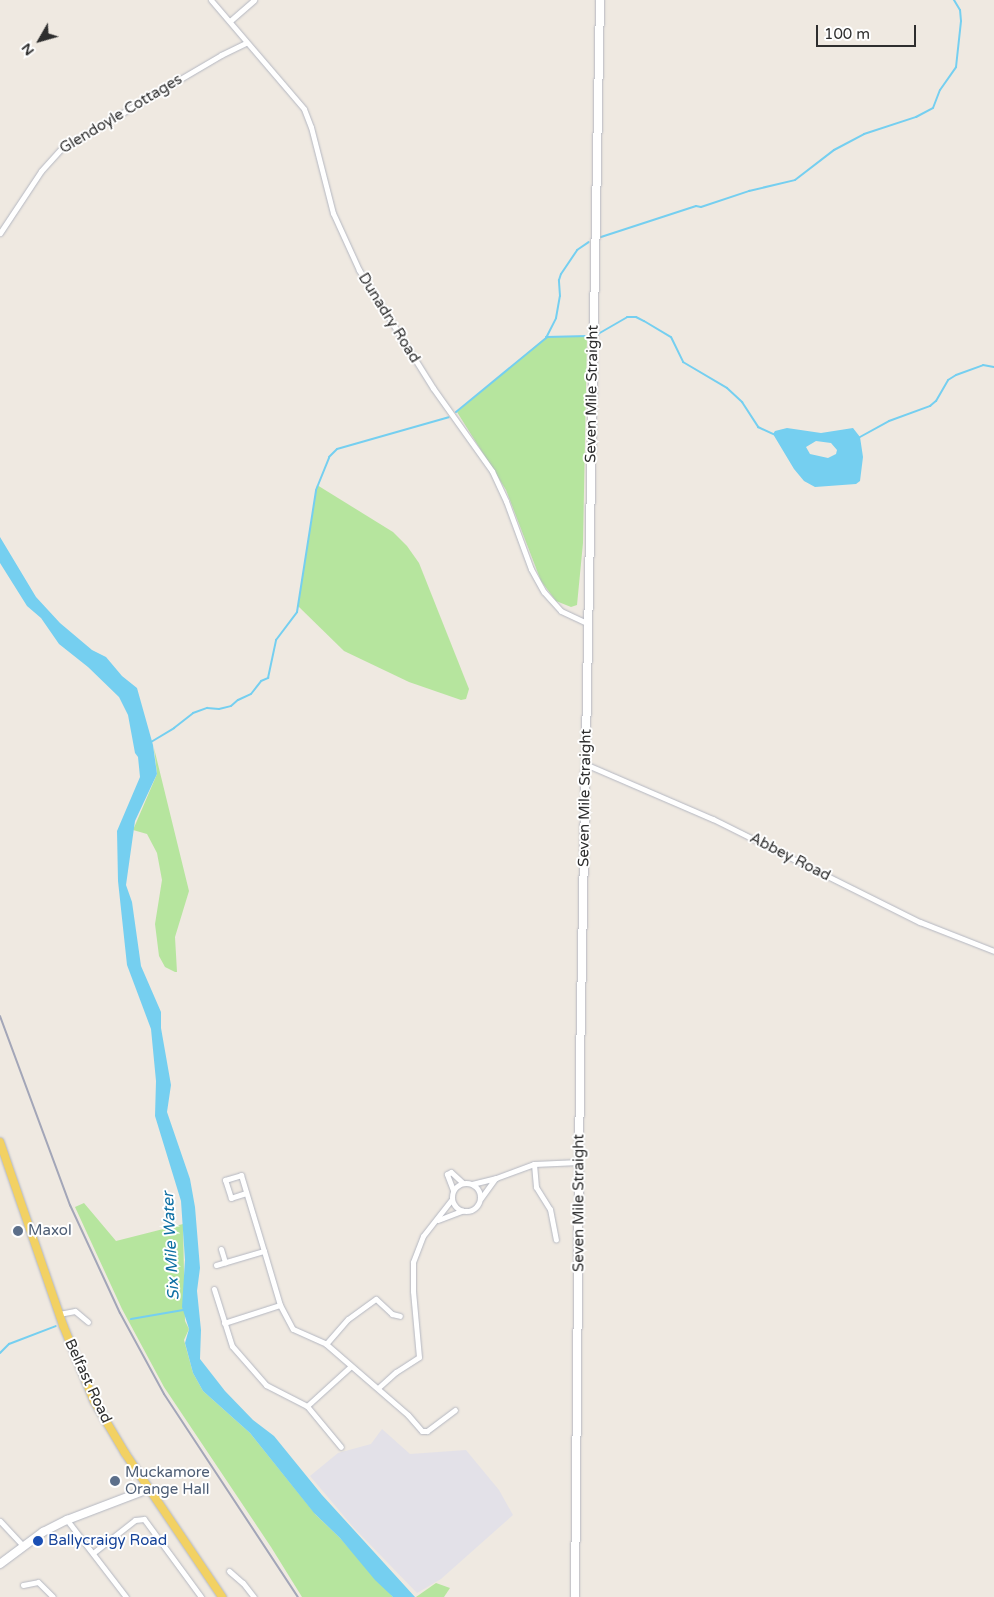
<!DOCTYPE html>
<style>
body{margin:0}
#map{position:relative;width:994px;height:1597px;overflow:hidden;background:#efe9e1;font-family:"Varela Round",sans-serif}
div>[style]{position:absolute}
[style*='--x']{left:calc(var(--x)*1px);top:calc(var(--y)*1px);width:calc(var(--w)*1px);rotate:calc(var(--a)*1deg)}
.industrial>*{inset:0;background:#e3e1e8}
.green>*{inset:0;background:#b6e59e}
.water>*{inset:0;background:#75cff0}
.stream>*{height:2px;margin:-1px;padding:0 1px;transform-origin:1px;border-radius:1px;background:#75cff0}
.roads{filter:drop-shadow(0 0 1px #b4b7c1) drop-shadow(0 0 1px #b4b7c1)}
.street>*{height:5px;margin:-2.5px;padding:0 2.5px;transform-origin:2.5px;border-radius:2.5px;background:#fff}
.street>.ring{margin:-2.5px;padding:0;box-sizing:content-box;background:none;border:5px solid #fff;border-radius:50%}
.secondary>*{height:8px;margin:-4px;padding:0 4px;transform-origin:4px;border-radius:4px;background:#fff}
.primary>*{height:8px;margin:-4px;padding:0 4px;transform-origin:4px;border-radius:4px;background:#f2d163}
.rail>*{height:2px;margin:-1px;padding:0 1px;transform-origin:1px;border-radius:1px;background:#a3a6b8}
.dots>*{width:14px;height:14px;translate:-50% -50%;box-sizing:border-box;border:2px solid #fff;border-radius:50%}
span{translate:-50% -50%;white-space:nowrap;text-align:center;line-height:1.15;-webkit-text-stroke:4px #fff;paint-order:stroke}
.street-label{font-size:15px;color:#2e2e2e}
.service-label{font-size:15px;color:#4e5e75}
.left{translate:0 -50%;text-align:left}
.transit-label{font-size:15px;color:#164399}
.water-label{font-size:16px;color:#0d6fa3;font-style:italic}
.north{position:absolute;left:15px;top:15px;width:50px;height:50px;-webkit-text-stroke:4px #fff;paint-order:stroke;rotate:232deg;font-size:14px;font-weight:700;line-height:20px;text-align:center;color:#2e2e2e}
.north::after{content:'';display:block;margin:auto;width:18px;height:22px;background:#2e2e2e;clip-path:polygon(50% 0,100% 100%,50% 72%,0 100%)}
.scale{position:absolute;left:816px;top:25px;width:100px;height:22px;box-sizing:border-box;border:2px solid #2e2e2e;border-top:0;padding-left:6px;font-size:15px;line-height:18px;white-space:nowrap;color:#2e2e2e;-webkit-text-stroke:4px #fff;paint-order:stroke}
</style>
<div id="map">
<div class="industrial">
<i style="clip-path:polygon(382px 1429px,410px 1454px,466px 1450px,499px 1490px,513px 1515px,441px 1579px,417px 1593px,354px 1528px,310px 1476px,338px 1453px,371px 1444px)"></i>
</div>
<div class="green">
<i style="clip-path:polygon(587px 336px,583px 543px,577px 605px,571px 607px,556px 601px,541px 581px,506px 490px,457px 412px,546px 337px)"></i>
<i style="clip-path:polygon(317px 485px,393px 532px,407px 546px,419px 563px,469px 689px,466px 699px,461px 700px,409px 682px,344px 651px,298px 606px)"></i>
<i style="clip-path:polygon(154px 748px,189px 891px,175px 937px,177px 972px,175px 972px,165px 967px,159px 956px,155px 924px,162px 880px,157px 853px,147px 834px,133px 830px,157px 774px)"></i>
<i style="clip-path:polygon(84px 1203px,116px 1241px,183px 1224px,185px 1321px,189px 1329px,184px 1340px,193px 1373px,203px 1391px,250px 1433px,316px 1515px,340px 1538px,393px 1597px,302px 1597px,271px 1547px,164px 1387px,122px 1309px,75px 1207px)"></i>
<i style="clip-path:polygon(436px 1583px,450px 1588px,444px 1597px,416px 1597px)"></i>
</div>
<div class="water">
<i style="clip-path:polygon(evenodd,787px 428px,821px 433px,853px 428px,860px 437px,863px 457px,860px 481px,856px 484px,815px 487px,804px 481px,794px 469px,773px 434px,775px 431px,787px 428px,816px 441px,831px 443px,837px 450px,836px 454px,828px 458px,810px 454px,806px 447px,816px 441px)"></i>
<i style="clip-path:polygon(0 537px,36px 597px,60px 623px,92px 650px,106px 657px,122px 676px,137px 688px,153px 745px,157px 774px,135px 821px,126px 885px,132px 902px,141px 966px,161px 1012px,161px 1028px,171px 1085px,167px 1112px,190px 1179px,195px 1207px,200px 1268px,197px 1291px,201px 1330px,200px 1359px,225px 1391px,253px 1420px,274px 1436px,322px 1495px,415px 1597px,393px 1597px,375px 1580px,340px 1538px,314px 1513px,250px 1433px,203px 1391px,193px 1373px,185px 1343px,189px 1329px,182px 1307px,185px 1260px,181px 1201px,155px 1116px,156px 1081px,151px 1029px,127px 965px,118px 881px,117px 831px,140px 777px,138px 757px,135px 753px,128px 715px,119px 697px,88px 667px,59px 644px,41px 618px,27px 606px,0 563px)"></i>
</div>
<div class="stream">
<i style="--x:601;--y:237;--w:100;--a:-18.1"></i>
<i style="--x:696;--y:206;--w:5;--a:11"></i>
<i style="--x:701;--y:207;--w:51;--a:-18.4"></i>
<i style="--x:749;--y:191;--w:47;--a:-13.4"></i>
<i style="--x:795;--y:180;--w:49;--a:-37.6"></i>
<i style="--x:834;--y:150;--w:34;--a:-28"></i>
<i style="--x:864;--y:134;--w:55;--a:-18.1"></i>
<i style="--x:916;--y:117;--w:19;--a:-28"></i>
<i style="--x:933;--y:108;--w:19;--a:-69"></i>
<i style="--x:940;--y:90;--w:28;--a:-55"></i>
<i style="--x:956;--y:67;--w:46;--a:-83.8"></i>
<i style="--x:961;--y:21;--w:11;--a:-95"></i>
<i style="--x:960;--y:10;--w:12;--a:-121"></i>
<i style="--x:598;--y:334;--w:34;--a:-30"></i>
<i style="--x:627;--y:317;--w:9;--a:0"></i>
<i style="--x:636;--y:317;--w:9;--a:27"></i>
<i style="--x:644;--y:321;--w:31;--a:31"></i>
<i style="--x:671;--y:337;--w:28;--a:64"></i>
<i style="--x:683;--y:362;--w:51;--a:30.6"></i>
<i style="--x:727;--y:388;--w:21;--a:43"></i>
<i style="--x:742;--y:402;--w:30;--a:57"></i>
<i style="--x:758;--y:427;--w:17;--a:25"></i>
<i style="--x:546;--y:337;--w:42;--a:-1.4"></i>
<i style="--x:456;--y:412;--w:117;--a:-39.4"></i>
<i style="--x:546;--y:338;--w:22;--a:-63"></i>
<i style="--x:556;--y:318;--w:22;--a:-80"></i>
<i style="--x:560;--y:296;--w:16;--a:-94"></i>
<i style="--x:559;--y:280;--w:6;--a:-72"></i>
<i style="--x:561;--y:274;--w:29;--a:-56"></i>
<i style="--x:577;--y:250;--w:14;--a:-34"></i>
<i style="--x:860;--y:437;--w:33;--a:-29"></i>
<i style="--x:889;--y:421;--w:44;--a:-20.1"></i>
<i style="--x:930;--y:406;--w:8;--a:-40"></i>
<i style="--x:936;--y:401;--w:24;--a:-60"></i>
<i style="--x:948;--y:380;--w:9;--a:-32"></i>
<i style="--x:956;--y:375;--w:29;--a:-20"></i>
<i style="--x:983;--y:365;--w:11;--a:10"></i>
<i style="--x:151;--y:742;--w:27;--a:-31"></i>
<i style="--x:174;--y:728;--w:24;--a:-38"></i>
<i style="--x:193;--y:713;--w:15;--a:-20"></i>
<i style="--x:207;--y:708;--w:12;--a:5"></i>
<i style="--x:219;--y:709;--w:12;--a:-14"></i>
<i style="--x:231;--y:706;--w:9;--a:-41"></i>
<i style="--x:238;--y:700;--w:14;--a:-25"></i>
<i style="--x:251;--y:694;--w:16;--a:-52"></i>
<i style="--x:261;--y:681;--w:8;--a:-23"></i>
<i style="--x:268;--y:678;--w:39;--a:-78"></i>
<i style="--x:276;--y:640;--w:35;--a:-53"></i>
<i style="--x:297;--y:612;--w:123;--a:-81.1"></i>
<i style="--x:316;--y:490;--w:35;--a:-68"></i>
<i style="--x:329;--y:457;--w:11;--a:-45"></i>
<i style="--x:337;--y:449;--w:116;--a:-15.9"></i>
<i style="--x:131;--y:1319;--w:53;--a:-9.8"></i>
<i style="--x:0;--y:1353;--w:13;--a:-45"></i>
<i style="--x:9;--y:1344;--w:50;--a:-21"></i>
</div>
<div class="roads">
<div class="street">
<i style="--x:211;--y:0;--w:143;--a:49.5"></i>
<i style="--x:304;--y:109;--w:19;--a:69"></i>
<i style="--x:311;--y:127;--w:89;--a:75.7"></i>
<i style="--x:333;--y:213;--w:63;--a:65.5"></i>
<i style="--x:359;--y:270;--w:139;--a:57.9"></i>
<i style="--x:433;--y:388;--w:102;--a:54.6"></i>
<i style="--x:492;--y:471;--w:33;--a:65"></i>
<i style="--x:506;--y:501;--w:72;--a:69.8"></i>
<i style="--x:531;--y:569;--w:26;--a:61"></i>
<i style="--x:544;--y:592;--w:25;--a:48"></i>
<i style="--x:561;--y:611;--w:29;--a:25"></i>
<i style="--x:230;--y:21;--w:32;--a:-41"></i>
<i style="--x:0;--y:233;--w:74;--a:-56.5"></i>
<i style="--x:41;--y:171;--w:30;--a:-48"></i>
<i style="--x:61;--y:149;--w:186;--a:-30.4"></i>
<i style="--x:221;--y:55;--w:28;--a:-26"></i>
<i style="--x:585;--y:764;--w:139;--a:23.3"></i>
<i style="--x:713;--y:819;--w:231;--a:26.5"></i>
<i style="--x:920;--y:922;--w:79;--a:21.4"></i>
<i style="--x:534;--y:1164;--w:23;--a:85"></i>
<i style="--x:536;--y:1187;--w:26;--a:58"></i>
<i style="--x:550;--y:1209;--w:31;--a:79"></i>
<i class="ring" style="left:452px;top:1183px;width:23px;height:23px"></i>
<i style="--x:472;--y:1184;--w:25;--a:-14"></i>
<i style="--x:496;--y:1178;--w:40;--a:-20.2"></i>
<i style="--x:534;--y:1164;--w:45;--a:-2.5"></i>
<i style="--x:453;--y:1190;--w:17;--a:-111"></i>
<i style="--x:447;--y:1174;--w:4;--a:-27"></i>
<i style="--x:451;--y:1172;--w:16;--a:43"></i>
<i style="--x:246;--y:1193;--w:16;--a:162"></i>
<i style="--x:231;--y:1198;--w:19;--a:-108"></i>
<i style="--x:225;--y:1180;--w:17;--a:-17"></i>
<i style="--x:241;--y:1175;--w:79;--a:73.2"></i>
<i style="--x:264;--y:1251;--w:56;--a:73.5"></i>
<i style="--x:280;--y:1305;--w:27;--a:62"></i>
<i style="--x:293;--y:1329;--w:36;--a:24"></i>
<i style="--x:326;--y:1344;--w:108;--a:40.9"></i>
<i style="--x:408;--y:1415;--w:21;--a:49"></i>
<i style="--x:422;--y:1431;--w:5;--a:0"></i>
<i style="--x:427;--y:1431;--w:35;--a:-37"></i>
<i style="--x:481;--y:1198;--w:24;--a:-54"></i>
<i style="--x:438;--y:1220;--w:26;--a:-21"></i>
<i style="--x:221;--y:1249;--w:14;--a:73"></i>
<i style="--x:216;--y:1265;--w:50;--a:-16.3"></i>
<i style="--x:214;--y:1289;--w:60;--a:72.5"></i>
<i style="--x:232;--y:1346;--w:52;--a:48.9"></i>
<i style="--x:266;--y:1385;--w:46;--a:27.1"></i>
<i style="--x:307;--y:1406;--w:53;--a:50.3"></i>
<i style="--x:59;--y:1314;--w:16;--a:-11"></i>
<i style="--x:75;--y:1311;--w:17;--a:40"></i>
<i style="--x:224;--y:1323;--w:59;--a:-17.8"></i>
<i style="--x:326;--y:1344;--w:33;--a:-49"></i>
<i style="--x:348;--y:1319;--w:34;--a:-36"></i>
<i style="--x:376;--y:1299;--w:22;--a:43"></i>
<i style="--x:392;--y:1314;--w:8;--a:14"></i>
<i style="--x:378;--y:1388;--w:24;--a:-42"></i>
<i style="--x:396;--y:1372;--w:27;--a:-33"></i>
<i style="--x:419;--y:1357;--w:66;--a:-95.2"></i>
<i style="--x:413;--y:1291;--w:29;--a:-90"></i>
<i style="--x:413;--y:1262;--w:28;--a:-69"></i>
<i style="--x:423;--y:1236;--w:47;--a:-51.9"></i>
<i style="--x:307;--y:1406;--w:59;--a:-42.3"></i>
<i style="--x:67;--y:1520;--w:97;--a:52.5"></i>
<i style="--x:0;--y:1521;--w:34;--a:47"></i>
<i style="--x:93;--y:1553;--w:53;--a:-38.2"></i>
<i style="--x:135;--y:1520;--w:9;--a:-6"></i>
<i style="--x:144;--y:1519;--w:97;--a:53.8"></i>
<i style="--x:229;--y:1571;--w:18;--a:41"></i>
<i style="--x:243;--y:1583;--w:18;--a:52"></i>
<i style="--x:23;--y:1585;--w:15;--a:-11"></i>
<i style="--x:38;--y:1582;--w:21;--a:45"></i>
</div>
<div class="secondary">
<i style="--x:0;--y:1564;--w:54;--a:-36.7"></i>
<i style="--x:43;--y:1532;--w:27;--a:-27"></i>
<i style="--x:67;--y:1520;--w:87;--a:-20.9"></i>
<i style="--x:575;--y:1597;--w:535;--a:-89.46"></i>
<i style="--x:580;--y:1062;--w:1062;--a:-88.92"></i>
</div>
<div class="primary">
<i style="--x:0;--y:1142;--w:194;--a:71"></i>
<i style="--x:63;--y:1325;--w:82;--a:67.8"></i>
<i style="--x:94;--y:1401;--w:61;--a:59.2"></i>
<i style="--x:125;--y:1453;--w:174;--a:56"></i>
</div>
</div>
<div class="rail">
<i style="--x:0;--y:1016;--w:202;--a:69.7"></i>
<i style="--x:70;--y:1205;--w:119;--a:65.2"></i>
<i style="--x:120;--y:1313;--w:92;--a:61.5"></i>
<i style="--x:164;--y:1394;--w:243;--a:56.6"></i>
</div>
<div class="dots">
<i style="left:18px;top:1231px;background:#5c6f8a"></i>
<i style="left:115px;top:1481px;background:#5c6f8a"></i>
<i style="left:38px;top:1541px;background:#1a4fb4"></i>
</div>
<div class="street-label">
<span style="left:121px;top:114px;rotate:-31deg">Glendoyle Cottages</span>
<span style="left:389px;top:318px;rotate:58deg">Dunadry Road</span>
<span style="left:592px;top:394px;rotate:-89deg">Seven Mile Straight</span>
<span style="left:585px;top:798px;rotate:-89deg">Seven Mile Straight</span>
<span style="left:790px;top:857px;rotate:27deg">Abbey Road</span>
<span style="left:579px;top:1203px;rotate:-90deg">Seven Mile Straight</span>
<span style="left:88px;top:1381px;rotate:65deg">Belfast Road</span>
</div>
<div class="service-label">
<span class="left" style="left:28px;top:1231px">Maxol</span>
<span class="left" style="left:125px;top:1481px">Muckamore<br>Orange Hall</span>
</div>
<div class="transit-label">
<span class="left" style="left:48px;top:1541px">Ballycraigy Road</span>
</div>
<div class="water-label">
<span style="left:171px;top:1246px;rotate:-93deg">Six Mile Water</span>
</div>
<div class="north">N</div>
<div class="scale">100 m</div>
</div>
